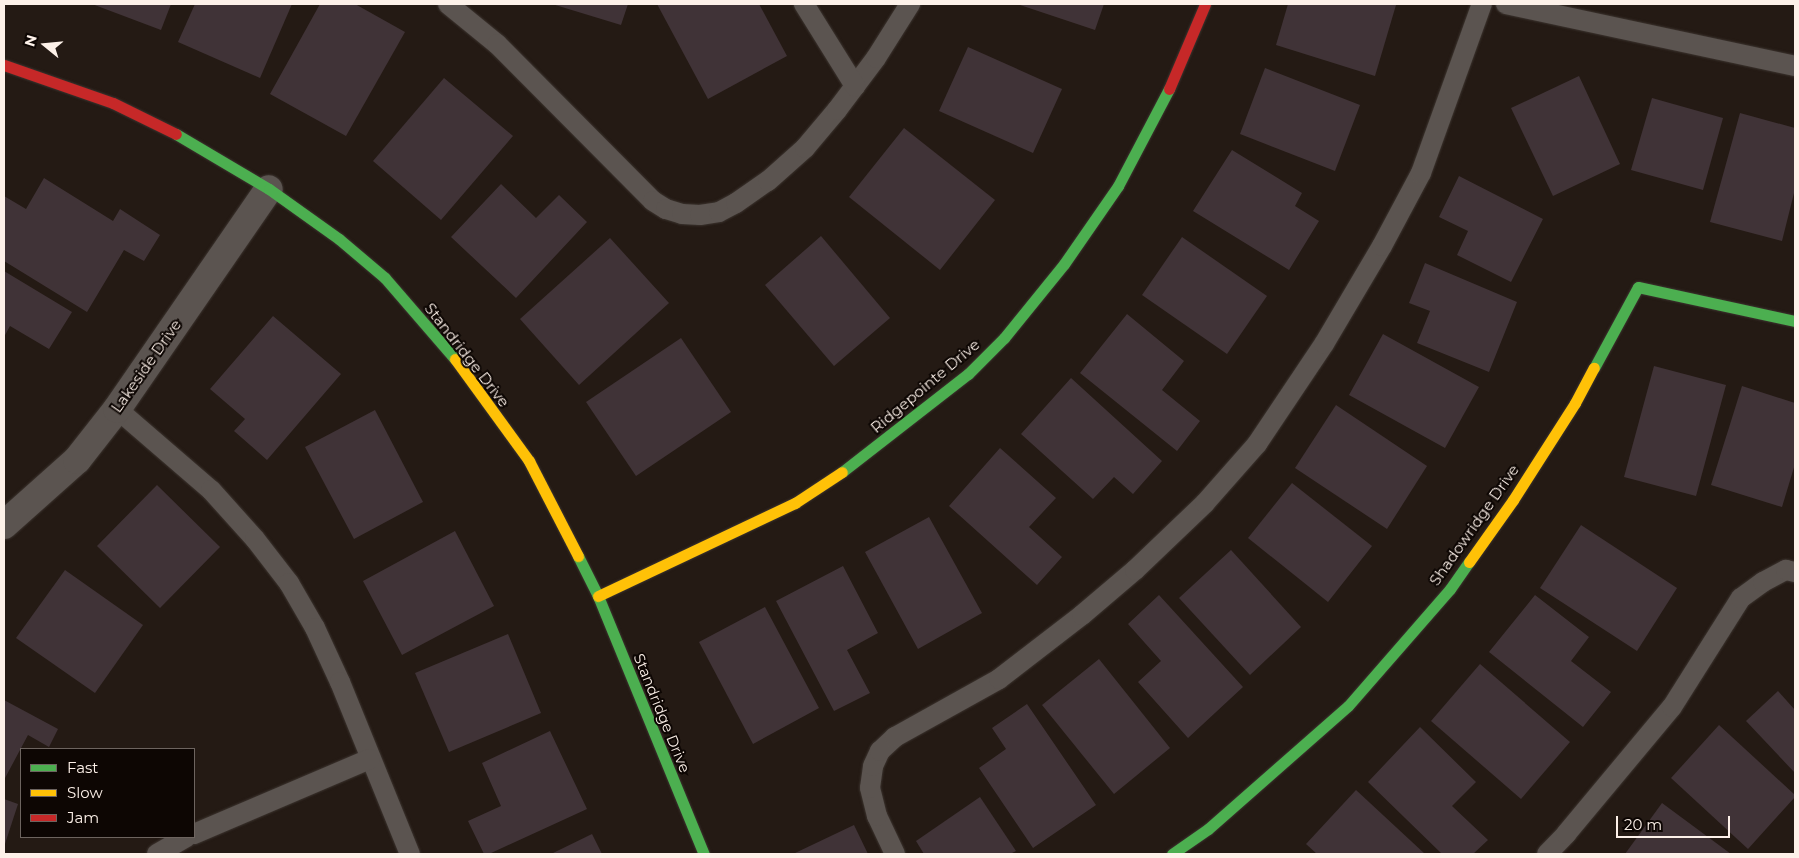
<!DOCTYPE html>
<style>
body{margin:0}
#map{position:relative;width:1799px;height:858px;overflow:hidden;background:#241a14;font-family:Montserrat,sans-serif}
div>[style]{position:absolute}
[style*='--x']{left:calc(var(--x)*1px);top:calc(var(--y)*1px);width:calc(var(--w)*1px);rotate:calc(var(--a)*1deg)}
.building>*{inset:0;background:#403337}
.roads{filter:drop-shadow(0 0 1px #3c342f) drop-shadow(0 0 1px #3c342f)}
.lane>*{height:20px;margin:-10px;padding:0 10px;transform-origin:10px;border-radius:10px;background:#5b5450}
.street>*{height:28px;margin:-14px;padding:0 14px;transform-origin:14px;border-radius:14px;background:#5b5450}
.fast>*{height:11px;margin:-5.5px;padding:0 5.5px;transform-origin:5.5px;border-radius:5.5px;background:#4caf50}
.slow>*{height:11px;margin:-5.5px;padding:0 5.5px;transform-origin:5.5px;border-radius:5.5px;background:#ffc107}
.jam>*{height:11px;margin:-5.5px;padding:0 5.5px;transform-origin:5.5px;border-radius:5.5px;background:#c62828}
span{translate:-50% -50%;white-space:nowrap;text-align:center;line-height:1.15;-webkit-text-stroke:4px #0d0603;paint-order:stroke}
.street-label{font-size:15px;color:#fdf1e9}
.frame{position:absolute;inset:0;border:5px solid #fdf1e9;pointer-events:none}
.legend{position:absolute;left:20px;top:748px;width:175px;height:90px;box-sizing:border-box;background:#0d0603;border:1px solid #6d645f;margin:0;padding:6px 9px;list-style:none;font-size:15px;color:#fdf1e9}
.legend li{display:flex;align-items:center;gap:10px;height:25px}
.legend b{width:25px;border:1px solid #6d645f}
.north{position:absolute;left:20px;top:20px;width:50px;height:50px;-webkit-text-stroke:4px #0d0603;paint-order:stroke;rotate:287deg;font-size:14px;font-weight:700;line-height:20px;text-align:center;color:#fdf1e9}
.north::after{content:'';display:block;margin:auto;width:18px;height:22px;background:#fdf1e9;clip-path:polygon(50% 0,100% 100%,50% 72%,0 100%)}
.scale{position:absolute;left:1616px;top:816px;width:114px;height:22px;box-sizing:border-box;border:2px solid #fdf1e9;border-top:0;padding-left:6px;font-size:15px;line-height:18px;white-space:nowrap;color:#fdf1e9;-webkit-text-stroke:4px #0d0603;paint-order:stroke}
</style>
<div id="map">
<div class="building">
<i style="clip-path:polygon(92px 4px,171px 4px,161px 30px)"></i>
<i style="clip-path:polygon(195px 4px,292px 4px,260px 78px,178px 42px)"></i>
<i style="clip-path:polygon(320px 4px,355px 4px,405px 32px,346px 136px,270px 94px)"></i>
<i style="clip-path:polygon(552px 4px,628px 4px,621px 25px)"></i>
<i style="clip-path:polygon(657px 4px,759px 4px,787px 56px,708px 99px)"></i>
<i style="clip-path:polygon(1017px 4px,1104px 4px,1095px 30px)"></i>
<i style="clip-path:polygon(1288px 4px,1396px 5px,1375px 76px,1276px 45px)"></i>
<i style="clip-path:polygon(968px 47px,1062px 89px,1033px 153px,939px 111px)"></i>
<i style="clip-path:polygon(1265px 68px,1360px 105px,1335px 171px,1240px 134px)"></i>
<i style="clip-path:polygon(1579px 76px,1620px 164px,1553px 196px,1511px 108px)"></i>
<i style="clip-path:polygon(444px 78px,513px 136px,441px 220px,373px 161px)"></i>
<i style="clip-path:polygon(1652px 98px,1723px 118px,1703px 190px,1631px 170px)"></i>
<i style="clip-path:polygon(1740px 113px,1795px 128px,1795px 189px,1782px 241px,1710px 222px)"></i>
<i style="clip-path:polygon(904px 128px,995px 200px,940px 270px,849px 197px)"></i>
<i style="clip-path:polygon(1232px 150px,1302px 193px,1295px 206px,1319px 221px,1289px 270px,1193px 211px)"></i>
<i style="clip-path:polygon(1459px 176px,1543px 219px,1511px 282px,1457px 255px,1468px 231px,1439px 217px)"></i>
<i style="clip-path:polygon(44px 178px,113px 221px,120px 209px,160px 235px,144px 261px,124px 250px,87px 312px,4px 261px,4px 196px,26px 209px)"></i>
<i style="clip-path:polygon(501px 184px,536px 218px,559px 195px,587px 222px,516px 298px,451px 237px)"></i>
<i style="clip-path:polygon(821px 236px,890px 318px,834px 366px,765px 285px)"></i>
<i style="clip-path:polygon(1182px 237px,1267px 296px,1227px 354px,1142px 295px)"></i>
<i style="clip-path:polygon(610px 238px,669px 303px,579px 385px,520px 319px)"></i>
<i style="clip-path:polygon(1425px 263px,1517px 302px,1489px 372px,1417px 343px,1430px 311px,1409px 303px)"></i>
<i style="clip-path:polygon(4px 271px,72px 312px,49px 349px,10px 326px,4px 337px)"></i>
<i style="clip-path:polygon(1127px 314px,1184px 361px,1162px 390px,1200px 421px,1177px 451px,1080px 373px)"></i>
<i style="clip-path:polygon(273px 316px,341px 374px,267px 460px,234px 431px,245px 419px,210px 389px)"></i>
<i style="clip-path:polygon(1383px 334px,1479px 387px,1445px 448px,1349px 395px)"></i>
<i style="clip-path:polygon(681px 338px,731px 412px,636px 476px,586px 402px)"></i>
<i style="clip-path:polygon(1654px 366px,1726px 385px,1696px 496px,1624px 477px)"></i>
<i style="clip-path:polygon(1071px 378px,1162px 461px,1133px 494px,1114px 477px,1093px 499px,1021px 434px)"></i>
<i style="clip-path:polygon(1742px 386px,1795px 403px,1795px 464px,1782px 507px,1711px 485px)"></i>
<i style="clip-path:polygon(1336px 405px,1427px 466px,1387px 529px,1295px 468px)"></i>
<i style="clip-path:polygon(375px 410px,423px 502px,354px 539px,305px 447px)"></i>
<i style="clip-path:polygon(1000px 448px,1056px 498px,1029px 527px,1062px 557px,1037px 585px,949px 506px)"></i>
<i style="clip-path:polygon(1292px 483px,1372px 546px,1328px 602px,1248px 538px)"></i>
<i style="clip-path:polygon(157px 485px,220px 547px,160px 608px,97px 546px)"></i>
<i style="clip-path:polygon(929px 517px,982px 613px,918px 649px,865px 552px)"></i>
<i style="clip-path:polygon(1581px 525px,1677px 588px,1637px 651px,1540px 588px)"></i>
<i style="clip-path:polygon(455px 531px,494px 606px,402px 655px,363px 581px)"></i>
<i style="clip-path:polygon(1231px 550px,1301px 627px,1250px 675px,1179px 598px)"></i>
<i style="clip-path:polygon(843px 566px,878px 633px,847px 650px,870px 693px,834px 711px,776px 601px)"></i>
<i style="clip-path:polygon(65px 570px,143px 625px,95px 693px,16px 638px)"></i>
<i style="clip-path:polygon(1159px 595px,1243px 687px,1188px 738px,1138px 682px,1161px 661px,1128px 624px)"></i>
<i style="clip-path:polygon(1535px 595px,1589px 637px,1571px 661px,1611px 692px,1583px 727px,1489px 652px)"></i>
<i style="clip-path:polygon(765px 607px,819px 708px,753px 744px,699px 642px)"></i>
<i style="clip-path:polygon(508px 634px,541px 713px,449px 752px,415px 673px)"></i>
<i style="clip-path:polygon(1099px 659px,1170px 748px,1114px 794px,1042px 705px)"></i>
<i style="clip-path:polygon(1480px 664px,1570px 742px,1521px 799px,1431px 721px)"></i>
<i style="clip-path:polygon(1778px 691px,1795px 710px,1795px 773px,1746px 721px)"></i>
<i style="clip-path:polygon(4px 700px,58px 729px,49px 747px,28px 735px,4px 780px)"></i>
<i style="clip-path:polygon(1027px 704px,1096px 805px,1033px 848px,979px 768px,1006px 749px,992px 728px)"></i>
<i style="clip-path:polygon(1719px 725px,1795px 795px,1795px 797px,1748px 849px,1671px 778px)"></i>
<i style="clip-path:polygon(1420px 727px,1476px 782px,1452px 806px,1488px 840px,1473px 854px,1442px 854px,1368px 782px)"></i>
<i style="clip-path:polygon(550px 731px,587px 809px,489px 854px,484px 854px,468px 821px,501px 806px,482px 763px)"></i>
<i style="clip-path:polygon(1356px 790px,1425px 854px,1317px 854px,1306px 844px)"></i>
<i style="clip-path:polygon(980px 797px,1016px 851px,1010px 854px,924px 854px,916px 841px)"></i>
<i style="clip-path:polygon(4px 799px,18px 804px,4px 847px)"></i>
<i style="clip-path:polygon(1662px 803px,1731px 854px,1625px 854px)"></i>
<i style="clip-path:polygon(854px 825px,868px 854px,793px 854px)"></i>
<i style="clip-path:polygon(592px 834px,602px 854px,551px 854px)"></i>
</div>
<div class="roads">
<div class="lane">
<i style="--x:448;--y:4;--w:63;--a:39.2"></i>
<i style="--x:497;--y:44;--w:221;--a:45.2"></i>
<i style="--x:653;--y:201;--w:15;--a:32"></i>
<i style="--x:666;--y:209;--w:17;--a:17"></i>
<i style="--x:682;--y:214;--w:18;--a:3"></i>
<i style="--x:700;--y:215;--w:19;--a:-9"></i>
<i style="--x:719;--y:212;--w:19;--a:-28"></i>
<i style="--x:736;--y:203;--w:39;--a:-35"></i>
<i style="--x:768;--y:181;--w:50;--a:-41.7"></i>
<i style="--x:805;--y:148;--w:50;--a:-49.9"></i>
<i style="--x:837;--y:110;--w:65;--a:-53.1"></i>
<i style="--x:876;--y:58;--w:64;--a:-57.8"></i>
<i style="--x:804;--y:4;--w:97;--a:58.1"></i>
<i style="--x:1506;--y:4;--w:296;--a:12.1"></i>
<i style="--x:117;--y:409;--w:124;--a:40.8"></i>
<i style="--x:211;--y:490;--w:66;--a:48.1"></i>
<i style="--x:255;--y:539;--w:56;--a:52.3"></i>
<i style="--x:289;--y:583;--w:52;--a:60"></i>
<i style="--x:315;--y:628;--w:60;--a:65.2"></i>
<i style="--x:340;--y:682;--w:186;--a:67.9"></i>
<i style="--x:194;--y:834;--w:191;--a:-23.1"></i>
<i style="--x:157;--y:854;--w:34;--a:-30"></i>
<i style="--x:895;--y:854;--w:42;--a:-115.3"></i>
<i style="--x:877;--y:816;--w:29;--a:-104"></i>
<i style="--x:870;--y:788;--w:22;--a:-82"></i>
<i style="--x:873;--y:766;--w:17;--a:-65"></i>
<i style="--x:880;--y:751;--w:21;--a:-43"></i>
<i style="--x:895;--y:737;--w:119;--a:-29.1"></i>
<i style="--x:999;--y:679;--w:105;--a:-37.6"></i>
<i style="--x:1082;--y:615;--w:70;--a:-40.3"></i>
<i style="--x:1135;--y:570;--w:97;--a:-43.7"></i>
<i style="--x:1205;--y:503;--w:79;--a:-48.6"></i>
<i style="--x:1257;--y:444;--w:120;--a:-56.2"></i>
<i style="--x:1324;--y:344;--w:114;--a:-59.4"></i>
<i style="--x:1382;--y:246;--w:83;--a:-61.9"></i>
<i style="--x:1421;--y:173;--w:180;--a:-70.2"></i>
<i style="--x:1547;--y:854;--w:28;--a:-46"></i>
<i style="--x:1566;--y:834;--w:165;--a:-50.2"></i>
<i style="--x:1672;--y:707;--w:129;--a:-57.7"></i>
<i style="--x:1741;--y:598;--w:27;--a:-36"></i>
<i style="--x:1763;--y:582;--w:26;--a:-28"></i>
<i style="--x:1786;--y:570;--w:9;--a:13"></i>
</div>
<div class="street">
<i style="--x:4;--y:525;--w:98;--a:-41.7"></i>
<i style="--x:77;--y:460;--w:65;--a:-51.9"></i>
<i style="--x:117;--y:409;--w:267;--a:-55.4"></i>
</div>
<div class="fast">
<i style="--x:176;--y:134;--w:108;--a:30.6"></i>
<i style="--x:269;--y:189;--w:86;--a:35.5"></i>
<i style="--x:339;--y:239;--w:60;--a:40.3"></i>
<i style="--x:385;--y:278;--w:107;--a:49.2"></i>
<i style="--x:1594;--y:368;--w:92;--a:-61.5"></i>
<i style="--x:1638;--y:287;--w:161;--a:12.2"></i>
<i style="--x:842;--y:472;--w:160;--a:-37.9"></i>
<i style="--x:968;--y:374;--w:51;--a:-45"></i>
<i style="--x:1004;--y:338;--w:95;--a:-51"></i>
<i style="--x:1064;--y:264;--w:95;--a:-55.3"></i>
<i style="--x:1118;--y:186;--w:110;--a:-62.3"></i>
<i style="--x:578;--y:556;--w:45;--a:63.4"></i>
<i style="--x:598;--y:596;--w:279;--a:67.7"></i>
<i style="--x:1172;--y:854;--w:44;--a:-34.8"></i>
<i style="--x:1208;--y:829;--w:186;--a:-41.3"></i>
<i style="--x:1348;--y:706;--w:155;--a:-48.9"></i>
<i style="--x:1450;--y:589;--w:33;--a:-55"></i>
</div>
<div class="slow">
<i style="--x:455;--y:359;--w:126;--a:54"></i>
<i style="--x:529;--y:461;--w:107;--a:62.7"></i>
<i style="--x:1469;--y:562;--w:76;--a:-54.6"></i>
<i style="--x:1513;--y:500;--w:115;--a:-57.4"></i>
<i style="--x:1575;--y:403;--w:40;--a:-62"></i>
<i style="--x:598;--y:596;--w:218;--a:-25.3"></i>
<i style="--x:795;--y:503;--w:56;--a:-33.4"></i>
</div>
<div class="jam">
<i style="--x:4;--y:65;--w:115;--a:19.2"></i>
<i style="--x:113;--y:103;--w:70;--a:26.2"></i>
<i style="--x:1169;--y:89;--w:92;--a:-67"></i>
</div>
</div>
<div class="street-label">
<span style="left:467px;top:355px;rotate:52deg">Standridge Drive</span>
<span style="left:146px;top:366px;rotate:-55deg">Lakeside Drive</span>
<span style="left:925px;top:386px;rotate:-40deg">Ridgepointe Drive</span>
<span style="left:1474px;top:525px;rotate:-55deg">Shadowridge Drive</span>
<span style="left:662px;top:713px;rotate:68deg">Standridge Drive</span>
</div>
<div class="frame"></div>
<ul class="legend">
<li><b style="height:6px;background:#4caf50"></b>Fast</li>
<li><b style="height:6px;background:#ffc107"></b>Slow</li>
<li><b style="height:6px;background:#c62828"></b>Jam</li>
</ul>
<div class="north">N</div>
<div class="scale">20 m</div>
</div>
